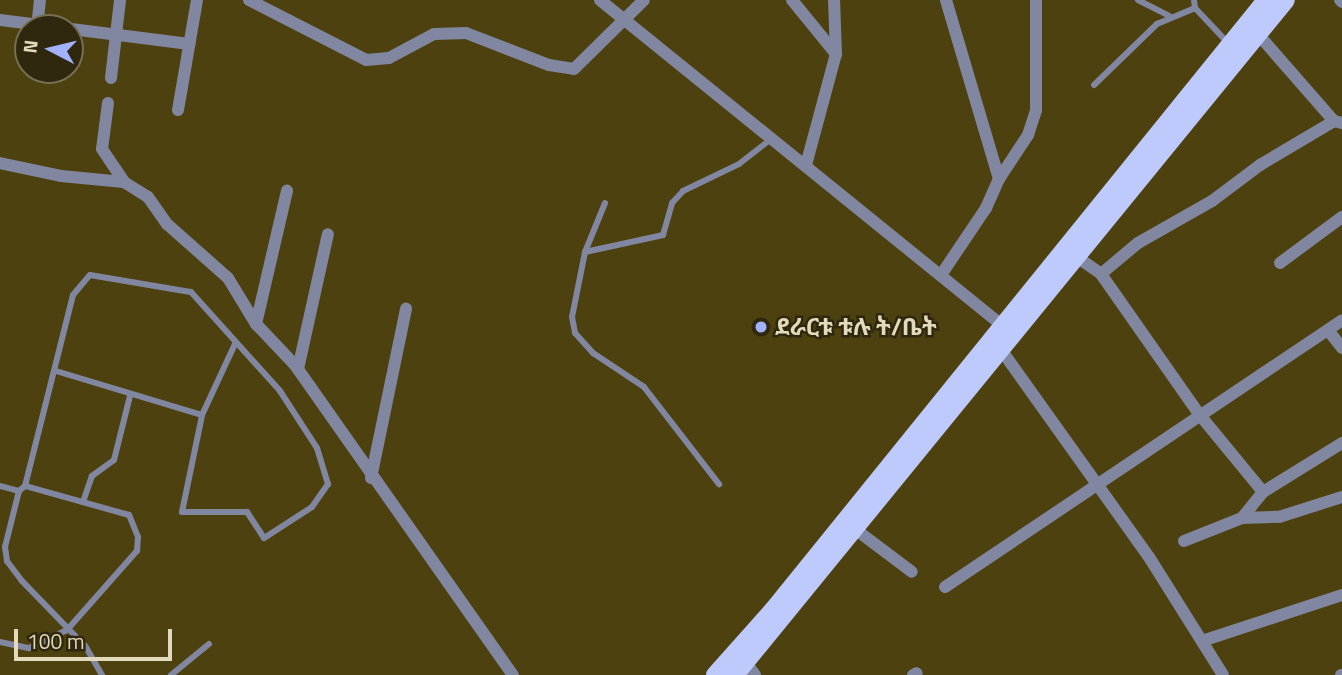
<!DOCTYPE html>
<meta charset="utf-8">
<style>
body{margin:0}
#map{position:relative;width:1342px;height:675px;overflow:hidden;background:#4e4110;font-family:"Titillium Web","Noto Sans Ethiopic",sans-serif}
div>[style]{position:absolute}
[style*='--x']{left:calc(var(--x)*1px);top:calc(var(--y)*1px);width:calc(var(--w)*1px);rotate:calc(var(--a)*1deg)}
.lane>*{height:6px;margin:-3px;padding:0 3px;transform-origin:3px;border-radius:3px;background:#8187a0}
.street>*{height:12px;margin:-6px;padding:0 6px;transform-origin:6px;border-radius:6px;background:#8187a0}
.primary>*{height:18px;margin:-9px;padding:0 9px;transform-origin:9px;border-radius:9px;background:#becafc}
.dots>*{width:19px;height:19px;translate:-50% -50%;box-sizing:border-box;border:4px solid #2f280e;border-radius:50%}
span{translate:-50% -50%;white-space:nowrap;text-align:center;line-height:1.15;-webkit-text-stroke:5px #2f280e;paint-order:stroke}
.poi-label{font-size:24px;color:#e2dabb;font-weight:700}
.left{translate:0 -50%;text-align:left}
.north{position:absolute;left:14px;top:14px;width:70px;height:70px;box-sizing:border-box;background:#2f280e;border:2px solid #776f53;border-radius:50%;rotate:277deg;font-size:19px;font-weight:700;line-height:28px;text-align:center;color:#e2dabb}
.north::after{content:'';display:block;margin:auto;width:24px;height:32px;background:#a2b2fd;clip-path:polygon(50% 0,100% 100%,50% 72%,0 100%)}
.scale{position:absolute;left:14px;top:629px;width:158px;height:32px;box-sizing:border-box;border:4px solid #e2dabb;border-top:0;padding-left:9px;font-size:21px;line-height:24px;white-space:nowrap;color:#e2dabb;-webkit-text-stroke:5px #2f280e;paint-order:stroke}
</style>
<div id="map">
<div class="lane">
<i style="--x:1138;--y:0;--w:35;--a:27"></i>
<i style="--x:1194;--y:0;--w:8;--a:83"></i>
<i style="--x:1195;--y:8;--w:50;--a:46.6"></i>
<i style="--x:1094;--y:85;--w:88;--a:-44.1"></i>
<i style="--x:1157;--y:24;--w:41;--a:-22.8"></i>
<i style="--x:605;--y:203;--w:53;--a:112.2"></i>
<i style="--x:585;--y:252;--w:66;--a:101.3"></i>
<i style="--x:572;--y:317;--w:16;--a:79"></i>
<i style="--x:575;--y:333;--w:27;--a:48"></i>
<i style="--x:593;--y:353;--w:61;--a:33.7"></i>
<i style="--x:644;--y:387;--w:123;--a:52.3"></i>
<i style="--x:585;--y:252;--w:80;--a:-12.3"></i>
<i style="--x:663;--y:235;--w:33;--a:-74"></i>
<i style="--x:672;--y:203;--w:16;--a:-47"></i>
<i style="--x:683;--y:191;--w:62;--a:-25.7"></i>
<i style="--x:739;--y:164;--w:41;--a:-38"></i>
<i style="--x:56;--y:371;--w:152;--a:16.8"></i>
<i style="--x:0;--y:486;--w:20;--a:15"></i>
<i style="--x:84;--y:499;--w:24;--a:-71"></i>
<i style="--x:92;--y:476;--w:27;--a:-36"></i>
<i style="--x:114;--y:460;--w:66;--a:-76"></i>
<i style="--x:0;--y:642;--w:30;--a:12"></i>
<i style="--x:29;--y:648;--w:42;--a:-25.3"></i>
<i style="--x:67;--y:630;--w:106;--a:-48.5"></i>
<i style="--x:137;--y:551;--w:14;--a:-86"></i>
<i style="--x:138;--y:537;--w:24;--a:-112"></i>
<i style="--x:129;--y:515;--w:108;--a:-164.4"></i>
<i style="--x:102;--y:675;--w:34;--a:-120"></i>
<i style="--x:85;--y:646;--w:91;--a:-134.1"></i>
<i style="--x:22;--y:581;--w:25;--a:-127"></i>
<i style="--x:7;--y:561;--w:14;--a:-98"></i>
<i style="--x:5;--y:547;--w:58;--a:-76"></i>
<i style="--x:19;--y:491;--w:8;--a:-40"></i>
<i style="--x:25;--y:486;--w:197;--a:-75.9"></i>
<i style="--x:73;--y:295;--w:26;--a:-50"></i>
<i style="--x:90;--y:275;--w:102;--a:9.6"></i>
<i style="--x:191;--y:292;--w:133;--a:48"></i>
<i style="--x:280;--y:391;--w:68;--a:57"></i>
<i style="--x:317;--y:448;--w:38;--a:73"></i>
<i style="--x:328;--y:484;--w:28;--a:125"></i>
<i style="--x:312;--y:507;--w:57;--a:147.1"></i>
<i style="--x:264;--y:538;--w:31;--a:-123"></i>
<i style="--x:247;--y:512;--w:65;--a:180"></i>
<i style="--x:182;--y:512;--w:99;--a:-78.3"></i>
<i style="--x:202;--y:415;--w:78;--a:-65.1"></i>
<i style="--x:171;--y:675;--w:49;--a:-39.2"></i>
</div>
<div class="street">
<i style="--x:249;--y:0;--w:131;--a:27.1"></i>
<i style="--x:366;--y:60;--w:23;--a:-5"></i>
<i style="--x:389;--y:58;--w:51;--a:-28.1"></i>
<i style="--x:434;--y:34;--w:32;--a:-2"></i>
<i style="--x:466;--y:33;--w:89;--a:21.1"></i>
<i style="--x:549;--y:65;--w:25;--a:9"></i>
<i style="--x:574;--y:69;--w:98;--a:-44.6"></i>
<i style="--x:600;--y:0;--w:526;--a:38.98"></i>
<i style="--x:792;--y:0;--w:70;--a:50.8"></i>
<i style="--x:1340;--y:0;--w:3;--a:45"></i>
<i style="--x:0;--y:20;--w:191;--a:7.2"></i>
<i style="--x:37;--y:28;--w:28;--a:-84"></i>
<i style="--x:1258;--y:34;--w:116;--a:48.9"></i>
<i style="--x:1334;--y:121;--w:8;--a:14"></i>
<i style="--x:111;--y:78;--w:79;--a:-83.4"></i>
<i style="--x:108;--y:103;--w:46;--a:97.4"></i>
<i style="--x:102;--y:149;--w:40;--a:56"></i>
<i style="--x:178;--y:110;--w:112;--a:-80.2"></i>
<i style="--x:0;--y:163;--w:62;--a:12"></i>
<i style="--x:61;--y:176;--w:63;--a:5.4"></i>
<i style="--x:124;--y:182;--w:28;--a:32"></i>
<i style="--x:148;--y:197;--w:33;--a:55"></i>
<i style="--x:167;--y:224;--w:81;--a:41.5"></i>
<i style="--x:228;--y:278;--w:54;--a:58.7"></i>
<i style="--x:256;--y:324;--w:57;--a:46.4"></i>
<i style="--x:295;--y:365;--w:379;--a:54.9"></i>
<i style="--x:806;--y:165;--w:115;--a:-74.9"></i>
<i style="--x:836;--y:54;--w:54;--a:-92.1"></i>
<i style="--x:999;--y:179;--w:53;--a:-56.6"></i>
<i style="--x:1028;--y:135;--w:26;--a:-72"></i>
<i style="--x:1036;--y:110;--w:110;--a:-90"></i>
<i style="--x:1077;--y:257;--w:29;--a:35"></i>
<i style="--x:1101;--y:274;--w:171;--a:55"></i>
<i style="--x:1199;--y:414;--w:101;--a:50.6"></i>
<i style="--x:1263;--y:492;--w:33;--a:129"></i>
<i style="--x:1280;--y:263;--w:77;--a:-36.6"></i>
<i style="--x:1101;--y:274;--w:48;--a:-40"></i>
<i style="--x:1138;--y:243;--w:85;--a:-29.6"></i>
<i style="--x:1212;--y:201;--w:60;--a:-36.9"></i>
<i style="--x:1260;--y:165;--w:86;--a:-30.7"></i>
<i style="--x:941;--y:275;--w:81;--a:-56.1"></i>
<i style="--x:986;--y:208;--w:32;--a:-66"></i>
<i style="--x:999;--y:179;--w:187;--a:-106.5"></i>
<i style="--x:256;--y:324;--w:137;--a:-76.9"></i>
<i style="--x:1328;--y:330;--w:23;--a:52"></i>
<i style="--x:1002;--y:351;--w:253;--a:54.5"></i>
<i style="--x:1149;--y:557;--w:139;--a:57.9"></i>
<i style="--x:298;--y:369;--w:138;--a:-77.5"></i>
<i style="--x:371;--y:478;--w:173;--a:-78.3"></i>
<i style="--x:1263;--y:492;--w:93;--a:-31.8"></i>
<i style="--x:855;--y:529;--w:71;--a:37"></i>
<i style="--x:1184;--y:541;--w:62;--a:-21.6"></i>
<i style="--x:1242;--y:518;--w:37;--a:-2"></i>
<i style="--x:1279;--y:517;--w:66;--a:-17.6"></i>
<i style="--x:945;--y:587;--w:478;--a:-33.9"></i>
<i style="--x:1202;--y:641;--w:147;--a:-18.2"></i>
<i style="--x:746;--y:663;--w:15;--a:53"></i>
<i style="--x:913;--y:675;--w:4;--a:-27"></i>
<i style="--x:1341;--y:675;--w:1;--a:0"></i>
</div>
<div class="primary">
<i style="--x:715;--y:675;--w:87;--a:-48.3"></i>
<i style="--x:773;--y:610;--w:784;--a:-51.05"></i>
<i style="--x:735;--y:675;--w:871;--a:-50.78"></i>
</div>
<div class="dots">
<i style="left:761px;top:327px;background:#a2b2fd"></i>
</div>
<div class="poi-label">
<span class="left" style="left:775px;top:327px">ደራርቱ ቱሉ ት/ቤት</span>
</div>
<div class="north">N</div>
<div class="scale">100 m</div>
</div>
